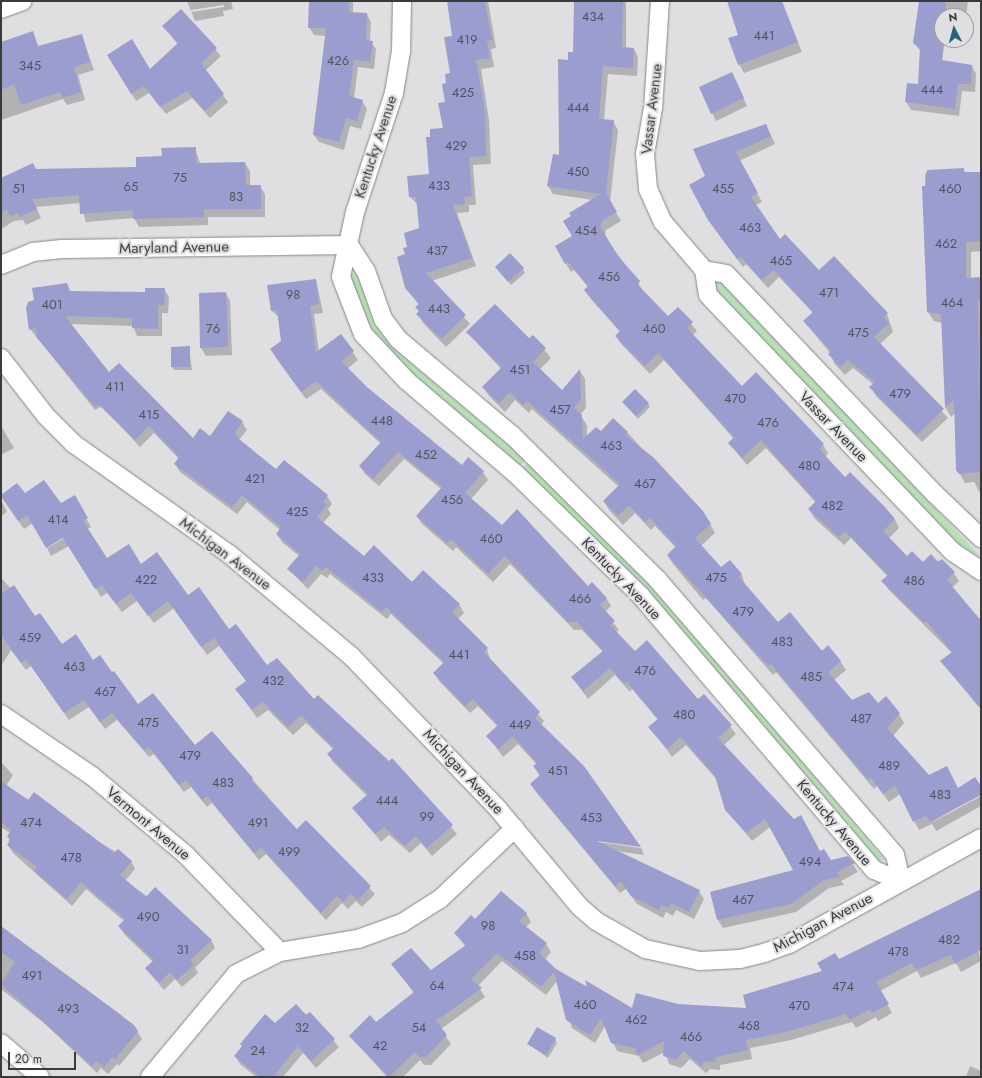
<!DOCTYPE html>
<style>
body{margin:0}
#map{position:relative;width:982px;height:1078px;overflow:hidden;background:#dfdfe1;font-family:Jost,sans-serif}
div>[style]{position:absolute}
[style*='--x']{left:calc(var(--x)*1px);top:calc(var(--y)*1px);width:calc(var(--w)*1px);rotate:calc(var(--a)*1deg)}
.green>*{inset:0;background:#b8dfb6}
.shadow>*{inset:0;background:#0003}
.building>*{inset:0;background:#9b9dce}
.roads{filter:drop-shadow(0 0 1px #868788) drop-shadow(0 0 1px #868788)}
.street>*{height:18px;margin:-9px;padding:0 9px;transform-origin:9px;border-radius:9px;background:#fff}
span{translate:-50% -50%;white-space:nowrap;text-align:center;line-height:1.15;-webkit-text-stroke:4px #dfdfe1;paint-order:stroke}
.number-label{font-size:13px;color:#525360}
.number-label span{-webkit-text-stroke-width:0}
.street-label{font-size:15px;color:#3a3a3b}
.frame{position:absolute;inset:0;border:2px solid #3a3a3b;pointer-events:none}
.north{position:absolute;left:934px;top:8px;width:40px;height:40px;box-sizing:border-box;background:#dfdfe1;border:1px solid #9d9d9f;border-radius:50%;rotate:354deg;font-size:11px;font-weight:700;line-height:16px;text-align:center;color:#3a3a3b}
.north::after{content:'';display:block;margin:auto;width:14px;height:18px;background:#26627a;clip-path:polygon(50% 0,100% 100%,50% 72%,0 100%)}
.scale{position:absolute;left:8px;top:1052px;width:68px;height:18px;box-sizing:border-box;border:2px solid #3a3a3b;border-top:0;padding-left:5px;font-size:12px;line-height:14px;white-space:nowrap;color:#3a3a3b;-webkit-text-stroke:3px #dfdfe1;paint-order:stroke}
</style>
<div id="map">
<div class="green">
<i style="clip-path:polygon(354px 273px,360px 277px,371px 310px,383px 334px,400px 354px,526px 460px,519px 466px,384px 350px,362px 317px,350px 276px)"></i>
<i style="clip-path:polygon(713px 280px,721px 280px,981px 557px,960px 546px,896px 482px,711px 288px)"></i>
<i style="clip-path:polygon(529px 462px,647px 577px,885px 860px,877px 861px,522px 469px)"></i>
</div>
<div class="shadow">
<i style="clip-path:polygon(evenodd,187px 1px,231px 1px,233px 9px,223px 11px,224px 16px,195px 21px,187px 1px,224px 5px,224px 7px,191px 12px,191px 10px,224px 5px)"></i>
<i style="clip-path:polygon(317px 1px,353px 1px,353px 13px,367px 14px,371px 22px,370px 41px,376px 49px,374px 69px,358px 67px,354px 98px,362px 101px,367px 109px,361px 129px,350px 126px,344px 150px,319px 142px,314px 135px,326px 36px,314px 35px,309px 27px)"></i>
<i style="clip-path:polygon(449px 1px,488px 1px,496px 48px,491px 49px,494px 67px,481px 69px,489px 120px,491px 164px,473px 165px,476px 205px,469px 205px,469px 212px,457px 213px,476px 266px,432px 281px,470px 324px,446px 347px,423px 323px,418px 314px,419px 305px,406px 288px,406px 255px,420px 229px,418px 205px,410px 197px,430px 175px,431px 138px,444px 129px,454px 36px)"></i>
<i style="clip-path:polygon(575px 1px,626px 1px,626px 48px,634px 49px,638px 57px,637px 76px,608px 74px,604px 120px,613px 121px,618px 130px,610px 202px,621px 221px,606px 230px,605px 236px,644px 292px,668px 317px,678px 308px,697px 331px,693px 335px,742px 388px,756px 374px,823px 445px,828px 453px,825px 457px,845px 479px,850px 474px,895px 520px,899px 528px,889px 538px,907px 557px,922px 564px,942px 560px,954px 573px,959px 581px,952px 588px,981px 620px,981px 710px,941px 661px,952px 653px,888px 589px,883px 581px,888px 577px,851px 538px,844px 545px,814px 518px,809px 509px,816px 503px,766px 448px,747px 465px,729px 443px,734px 439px,664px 360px,650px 374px,621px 344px,616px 336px,620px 332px,590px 298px,585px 290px,588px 287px,574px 270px,571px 272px,556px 247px,573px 236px,593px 200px,553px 194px,548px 186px,560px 156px,569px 61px,574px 53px)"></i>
<i style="clip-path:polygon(728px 1px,764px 1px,783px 6px,802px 52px,744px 73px,739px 64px,739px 35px)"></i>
<i style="clip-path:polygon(920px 1px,968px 1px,966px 17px,942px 16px,942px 40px,945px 40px,942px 62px,972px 66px,976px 74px,975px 92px,962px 91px,959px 116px,911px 110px,906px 102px,919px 85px,921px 52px,914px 43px)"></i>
<i style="clip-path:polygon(181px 10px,221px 56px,205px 71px,228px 102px,210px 118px,192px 98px,166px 114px,149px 93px,136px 101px,108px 55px,150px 71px,178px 45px,164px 26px)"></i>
<i style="clip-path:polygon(82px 35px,94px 70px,78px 75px,85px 100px,67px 105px,63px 99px,1px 120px,1px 61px,35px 40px,39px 47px)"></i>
<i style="clip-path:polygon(736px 81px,747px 106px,716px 121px,712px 113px)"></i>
<i style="clip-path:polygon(766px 125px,775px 144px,739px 161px,762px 202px,756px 205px,780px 240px,819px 271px,887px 314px,893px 332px,880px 344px,948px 418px,922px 442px,876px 396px,871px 387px,874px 385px,853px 368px,845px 375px,834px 363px,830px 353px,804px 321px,813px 313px,779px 277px,768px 288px,746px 264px,743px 267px,714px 228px,707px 177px)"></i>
<i style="clip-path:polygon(195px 148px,200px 163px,245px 163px,250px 171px,250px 186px,260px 186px,265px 194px,265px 217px,208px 217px,208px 225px,139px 227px,134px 218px,86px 222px,80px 203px,36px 207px,41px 218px,26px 225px,23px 220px,14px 221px,1px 229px,1px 179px,36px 170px,137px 168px)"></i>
<i style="clip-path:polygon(963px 169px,966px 173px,981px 173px,981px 251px,971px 252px,971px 279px,981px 278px,981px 495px,974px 482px,965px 483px,957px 469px,955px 413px,951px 417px,946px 408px,942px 323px,934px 321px,928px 312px,925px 174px,928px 171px)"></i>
<i style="clip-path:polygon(496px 267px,523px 269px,525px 273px,511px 285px)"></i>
<i style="clip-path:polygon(316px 280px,323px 313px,314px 314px,319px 352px,341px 335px,358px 360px,347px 369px,367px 388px,462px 466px,483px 472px,488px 480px,471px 499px,502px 527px,606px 598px,611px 606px,605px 612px,619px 630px,616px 632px,634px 652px,698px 701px,704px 695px,736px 734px,723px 746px,820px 852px,830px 861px,848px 857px,858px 872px,841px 881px,844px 885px,829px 888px,796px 912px,723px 928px,718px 920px,795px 871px,770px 827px,752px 841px,726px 809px,717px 780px,686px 745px,672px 757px,650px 727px,658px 720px,632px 689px,630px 692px,615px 675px,588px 699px,573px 678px,603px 652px,582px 630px,574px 630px,510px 564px,493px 582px,456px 547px,453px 551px,422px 524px,417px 516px,441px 489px,404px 459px,379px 486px,365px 474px,360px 466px,381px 444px,321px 389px,306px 399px,276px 358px,282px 342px,280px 318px,272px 311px)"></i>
<i style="clip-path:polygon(67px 284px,71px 292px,146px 293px,164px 289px,169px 297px,168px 313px,162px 313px,162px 336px,137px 336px,133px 326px,70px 324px,109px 374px,193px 439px,211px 437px,242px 422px,247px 430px,239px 440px,276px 471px,327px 496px,332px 504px,328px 509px,331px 514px,323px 523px,364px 558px,459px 604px,464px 613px,458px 619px,487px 649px,490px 659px,544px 721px,541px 725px,592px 841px,641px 848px,644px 855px,616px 851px,699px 891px,704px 899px,694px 919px,676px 910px,673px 916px,666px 912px,663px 918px,637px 904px,626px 889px,620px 893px,536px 792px,531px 784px,540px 776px,534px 767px,537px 765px,518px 744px,503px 757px,488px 736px,498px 727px,478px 706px,470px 713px,439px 681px,434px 673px,444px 664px,391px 614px,387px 619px,330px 574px,327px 578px,321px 574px,308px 589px,288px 569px,299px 556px,282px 542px,277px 534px,280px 530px,247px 502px,237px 514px,180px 472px,175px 464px,179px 459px,154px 433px,140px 447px,112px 417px,117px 398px,95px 410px,30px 329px,35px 301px)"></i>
<i style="clip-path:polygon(226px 293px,230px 301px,232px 355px,206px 356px,201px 348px)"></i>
<i style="clip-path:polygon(467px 332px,529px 340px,533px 336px,551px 358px,540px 369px,562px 391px,580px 371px,585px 379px,586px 408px,580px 415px,587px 425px,587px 436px,627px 432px,710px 524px,715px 533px,701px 546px,721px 568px,730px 561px,742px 575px,745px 585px,778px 623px,840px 661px,846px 670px,833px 681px,852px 701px,878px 704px,899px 714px,904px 723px,893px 736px,928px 776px,958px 789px,981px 788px,981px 793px,929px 824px,981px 796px,981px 806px,936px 831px,932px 824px,919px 830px,900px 794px,889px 802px,877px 786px,874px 789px,776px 672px,773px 675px,706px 598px,703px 600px,673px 564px,668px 556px,676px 548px,655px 526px,651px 530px,635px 513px,623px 525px,609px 510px,604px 501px,619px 487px,532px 409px,529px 413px,515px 400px,505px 412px,489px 396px,483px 387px,501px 369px)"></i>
<i style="clip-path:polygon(189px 347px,192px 370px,174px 370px,172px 367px)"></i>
<i style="clip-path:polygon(623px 402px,648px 404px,650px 407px,638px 419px)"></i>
<i style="clip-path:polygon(1px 426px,14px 448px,1px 455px)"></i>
<i style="clip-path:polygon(17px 485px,25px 495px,61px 504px,74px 497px,91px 527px,87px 529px,107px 560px,141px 565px,188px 596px,267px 666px,389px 762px,392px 759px,457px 834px,432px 856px,421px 843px,410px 853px,389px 835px,381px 842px,354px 808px,367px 796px,333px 762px,328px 754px,333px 749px,306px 723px,293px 735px,268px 710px,257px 718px,237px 690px,247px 682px,219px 646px,207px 655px,174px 608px,154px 623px,137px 601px,122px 612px,107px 593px,101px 597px,69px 546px,51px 556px,47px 548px,68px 536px,33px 523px,24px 529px,1px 497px)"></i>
<i style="clip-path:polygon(1px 500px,7px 512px,1px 516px)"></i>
<i style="clip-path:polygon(2px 579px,62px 645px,93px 661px,138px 706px,195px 746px,212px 733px,297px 830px,306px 821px,375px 894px,362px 907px,356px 901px,348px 909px,342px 903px,326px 920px,266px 854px,259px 860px,212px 803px,207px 807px,191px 787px,184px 792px,154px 754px,149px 757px,117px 720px,105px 729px,89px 707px,69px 720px,31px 666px,26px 670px,11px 650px,1px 666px)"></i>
<i style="clip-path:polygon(1px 762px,13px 775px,6px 786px,131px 861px,135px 869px,125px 881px,211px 940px,215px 948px,195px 968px,198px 973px,182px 987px,175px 979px,164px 990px,146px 969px,153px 962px,124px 934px,119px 926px,124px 921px,86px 889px,72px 906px,13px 853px,8px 845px,10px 833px,1px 827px)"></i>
<i style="clip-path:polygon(981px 890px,981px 948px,978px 949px,981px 961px,961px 972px,956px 963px,921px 978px,917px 971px,880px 991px,892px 1013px,878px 1021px,876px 1017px,856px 1028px,852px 1022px,791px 1040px,750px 1048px,752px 1059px,720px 1065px,720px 1070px,710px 1069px,706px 1073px,690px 1059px,681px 1068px,669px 1064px,665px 1052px,643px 1063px,639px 1056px,617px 1051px,605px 1026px,595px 1043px,572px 1028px,557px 981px,546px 995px,502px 961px,478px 986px,485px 997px,441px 1029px,451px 1044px,431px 1065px,424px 1065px,420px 1060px,403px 1077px,387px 1077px,350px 1036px,376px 1023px,414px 993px,393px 965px,431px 972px,465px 946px,455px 933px,475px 920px,526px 913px,531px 922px,526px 927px,546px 944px,551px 952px,545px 960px,555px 970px,633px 1010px,677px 1005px,747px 1009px)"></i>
<i style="clip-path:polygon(1px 927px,120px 1014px,137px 1031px,142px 1039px,119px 1066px,117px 1064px,108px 1074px,101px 1068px,97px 1073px,44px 1023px,1px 989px)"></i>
<i style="clip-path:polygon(310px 1013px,339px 1047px,316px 1068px,303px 1053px,283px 1077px,256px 1077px,240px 1064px,235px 1056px,275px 1024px)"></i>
<i style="clip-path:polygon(555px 1039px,557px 1043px,548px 1058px,528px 1044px)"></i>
<i style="clip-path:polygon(970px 1066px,981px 1071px,981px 1077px,966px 1077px)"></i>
<i style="clip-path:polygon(894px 1076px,923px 1076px,923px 1077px,894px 1077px)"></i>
</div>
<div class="building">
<i style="clip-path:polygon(309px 1px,349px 1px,349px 12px,367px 13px,366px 40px,373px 41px,370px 62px,354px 60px,349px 96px,363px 100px,357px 121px,346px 118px,339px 142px,313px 135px,326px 28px,308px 28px)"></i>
<i style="clip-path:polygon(447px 1px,485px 1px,492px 40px,487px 40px,490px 58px,476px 60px,485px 111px,486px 156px,469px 157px,472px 196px,464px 197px,465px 204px,453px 205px,472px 258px,426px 273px,466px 315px,441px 339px,416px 314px,419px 311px,415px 307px,419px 304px,405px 288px,397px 257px,405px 254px,403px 248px,407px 247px,404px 233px,419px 228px,416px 197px,409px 197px,407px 176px,429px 174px,426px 137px,430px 137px,430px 129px,443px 128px,438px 103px,445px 102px,442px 84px,446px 83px,445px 74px,450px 73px,444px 37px,452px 36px)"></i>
<i style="clip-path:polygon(574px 1px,623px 1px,622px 47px,634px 48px,633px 68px,603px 66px,599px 119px,614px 120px,606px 193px,617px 212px,602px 221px,600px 226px,617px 255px,640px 281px,638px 285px,668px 316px,678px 307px,693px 322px,687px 328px,742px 386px,756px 372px,824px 444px,819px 449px,845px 477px,850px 472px,884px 506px,895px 519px,883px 531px,907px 556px,912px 551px,923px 562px,931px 554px,938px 562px,942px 559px,955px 572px,947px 580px,981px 621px,981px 708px,940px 661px,952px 652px,926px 621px,924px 623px,881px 581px,888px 575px,845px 531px,839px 537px,808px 509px,816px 501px,761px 440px,742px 458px,728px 443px,734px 437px,658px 353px,645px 366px,615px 336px,620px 331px,584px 290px,588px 286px,568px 262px,565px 264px,555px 246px,572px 236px,563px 221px,571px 216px,569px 213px,601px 194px,547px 186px,553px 154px,559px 155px,558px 59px,568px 60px,568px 52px,573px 52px)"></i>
<i style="clip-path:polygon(727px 1px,782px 1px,798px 42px,738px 65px,728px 38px,738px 35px)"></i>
<i style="clip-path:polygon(919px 1px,946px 1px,942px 60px,972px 65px,971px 84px,958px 84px,955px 109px,905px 102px,907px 83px,918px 84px,920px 48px,913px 43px)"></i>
<i style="clip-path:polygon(181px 9px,217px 48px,201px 63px,224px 94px,205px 111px,187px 91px,160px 107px,144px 86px,131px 94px,107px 55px,132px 39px,150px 69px,178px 43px,162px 26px)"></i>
<i style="clip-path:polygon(33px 31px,38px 46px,82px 34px,90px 62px,74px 67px,81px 92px,62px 98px,60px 92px,21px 105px,14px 84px,1px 90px,1px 42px)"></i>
<i style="clip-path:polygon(732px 72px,744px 98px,711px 114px,699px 87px)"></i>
<i style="clip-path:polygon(766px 124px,771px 136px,736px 152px,758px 193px,751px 197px,780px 239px,785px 234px,819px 270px,834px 256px,888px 313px,884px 317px,889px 323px,874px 337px,944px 409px,917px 435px,869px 387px,875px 382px,848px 360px,840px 367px,828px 354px,831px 351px,803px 321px,813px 312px,774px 270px,762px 280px,741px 257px,737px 259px,708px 220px,689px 185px,705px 176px,693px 149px)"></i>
<i style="clip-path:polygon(196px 147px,196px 163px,245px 162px,246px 185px,261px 185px,261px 209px,204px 209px,204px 217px,133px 219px,133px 210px,80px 214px,79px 195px,32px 199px,37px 209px,20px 217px,18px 213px,10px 216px,7px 209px,1px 212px,1px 178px,33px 163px,36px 169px,136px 167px,136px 157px,162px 156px,161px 148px)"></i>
<i style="clip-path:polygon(964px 168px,964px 172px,981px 172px,981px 241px,966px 242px,966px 278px,981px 277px,981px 300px,978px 300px,981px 472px,959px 474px,956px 470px,954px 400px,945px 408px,941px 314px,927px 312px,922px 186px,925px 186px,927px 170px)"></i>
<i style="clip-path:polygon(510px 253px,524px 268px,508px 282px,495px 267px)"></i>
<i style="clip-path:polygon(316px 279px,319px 304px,310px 306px,316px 352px,341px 334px,354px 351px,341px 361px,367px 387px,462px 465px,468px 457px,484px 471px,465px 493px,502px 525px,517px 509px,588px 586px,592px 582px,607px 598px,600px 605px,615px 621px,610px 625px,635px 651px,647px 640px,698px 699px,704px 694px,732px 725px,718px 738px,794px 819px,801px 815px,820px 851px,824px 849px,831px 860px,848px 856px,855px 863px,837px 872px,840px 877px,824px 880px,791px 904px,717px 920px,710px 892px,793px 870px,765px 819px,746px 833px,725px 810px,715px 776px,681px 737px,667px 749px,648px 727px,658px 719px,627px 682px,624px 684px,610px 668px,583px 691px,571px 677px,603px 651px,577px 622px,568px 622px,505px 556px,488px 574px,451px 539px,447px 543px,416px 516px,442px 487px,398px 452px,373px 479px,359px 466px,381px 442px,316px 381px,301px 392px,270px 349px,281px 341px,277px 310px,271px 311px,267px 285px)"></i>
<i style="clip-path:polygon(67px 283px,69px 291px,145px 292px,145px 288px,165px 288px,164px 305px,158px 305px,158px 329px,132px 328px,132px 318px,65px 316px,109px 372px,119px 363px,193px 438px,200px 428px,210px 436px,228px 411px,243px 421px,235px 433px,239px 439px,276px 469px,284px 460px,328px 495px,323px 502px,327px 505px,317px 517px,364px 556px,374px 545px,412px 582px,423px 570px,460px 604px,452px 612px,488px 648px,484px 652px,540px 712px,535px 718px,584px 766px,641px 847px,597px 841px,700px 890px,689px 912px,671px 903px,669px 908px,661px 905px,659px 910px,631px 896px,621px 881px,615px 886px,530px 784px,540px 775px,533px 766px,537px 763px,513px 736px,498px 749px,486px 736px,498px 725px,473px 699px,465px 706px,433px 673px,444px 662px,386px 607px,382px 612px,326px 567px,322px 571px,316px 566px,303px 582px,287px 569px,300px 554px,276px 534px,281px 527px,242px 495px,232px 507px,174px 464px,179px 457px,149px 426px,135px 440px,98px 404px,95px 407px,37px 338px,36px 328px,29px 330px,26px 308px,28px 302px,34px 300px,32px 288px)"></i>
<i style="clip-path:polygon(226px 292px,228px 347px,200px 348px,199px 293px)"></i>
<i style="clip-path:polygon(495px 304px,529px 338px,533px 335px,546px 348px,533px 362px,562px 390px,580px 369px,581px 399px,574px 408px,582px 415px,583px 439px,596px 427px,601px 431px,613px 418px,628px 432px,625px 435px,654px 458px,703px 511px,711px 524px,695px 538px,721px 567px,730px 560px,742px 574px,739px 577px,778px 622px,790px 612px,822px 651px,828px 645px,841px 661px,828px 672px,852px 700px,869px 692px,878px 703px,886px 696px,900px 713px,887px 728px,929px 775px,947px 766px,958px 788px,975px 777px,981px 786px,981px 795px,930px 822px,926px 816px,913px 822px,895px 785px,883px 794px,871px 778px,868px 780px,771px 664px,768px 666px,667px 555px,676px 546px,650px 518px,645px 522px,629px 505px,618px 516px,603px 501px,620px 484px,527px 401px,523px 405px,510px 392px,499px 403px,482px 387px,502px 367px,466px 332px)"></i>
<i style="clip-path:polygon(190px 346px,190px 367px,171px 367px,171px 347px)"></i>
<i style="clip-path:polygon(635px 389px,649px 403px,636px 416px,622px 402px)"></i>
<i style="clip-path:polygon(44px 480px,61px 503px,75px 495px,88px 518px,83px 521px,107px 558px,129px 544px,141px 564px,157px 552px,188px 595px,199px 587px,229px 629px,236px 624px,267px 665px,277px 658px,314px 699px,318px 695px,389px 761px,392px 758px,453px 825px,427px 848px,416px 836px,405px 846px,384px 827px,375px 834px,352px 808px,368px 794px,327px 754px,334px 748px,301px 715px,288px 727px,263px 702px,252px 710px,235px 689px,246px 681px,214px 638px,201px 647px,168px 601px,148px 616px,131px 593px,116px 604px,102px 585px,95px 589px,63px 538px,46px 548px,27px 515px,18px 521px,1px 495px,17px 483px,25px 493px)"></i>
<i style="clip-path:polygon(14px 585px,35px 616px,40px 613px,62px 644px,76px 634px,93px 660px,100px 655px,112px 672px,114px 671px,138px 704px,153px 693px,195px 745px,212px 731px,253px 778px,251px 780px,297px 829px,306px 820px,371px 886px,358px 900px,351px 894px,343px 902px,337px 896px,321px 913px,261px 847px,254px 853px,207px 796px,202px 800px,186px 780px,179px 785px,149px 747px,144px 750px,112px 713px,100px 722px,84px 700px,64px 713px,26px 659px,21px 663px,1px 635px,1px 594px)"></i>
<i style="clip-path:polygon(1px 781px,28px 800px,34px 792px,114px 853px,118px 849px,132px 861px,120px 875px,146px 897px,155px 887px,212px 940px,190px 960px,194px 965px,177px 980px,170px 972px,159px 983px,145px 968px,154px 960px,118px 926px,125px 919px,81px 882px,67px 899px,34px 871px,37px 867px,7px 845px,11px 840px,7px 837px,11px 830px,1px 822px)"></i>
<i style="clip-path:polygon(981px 889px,981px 950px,955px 964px,951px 955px,916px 970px,912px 963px,876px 982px,889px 1004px,872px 1013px,870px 1009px,850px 1020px,846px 1014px,786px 1032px,746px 1040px,748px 1050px,716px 1057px,715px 1062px,705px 1061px,701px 1066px,684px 1051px,676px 1060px,663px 1056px,664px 1041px,638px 1055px,635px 1048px,611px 1043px,601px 1018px,590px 1035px,566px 1020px,554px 972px,541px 987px,497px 953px,471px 979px,482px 988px,436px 1021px,447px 1035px,426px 1057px,419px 1057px,415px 1052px,389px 1077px,349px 1036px,370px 1015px,376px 1022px,414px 992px,391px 964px,411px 948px,431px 970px,466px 945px,454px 933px,471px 915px,475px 919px,501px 891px,527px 913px,519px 921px,547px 943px,539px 953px,556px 969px,587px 987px,585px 980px,632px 1008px,636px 993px,678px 1004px,746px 1008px,743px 995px,822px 971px,817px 963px,835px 953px,839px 959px)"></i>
<i style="clip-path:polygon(1px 926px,134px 1025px,138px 1031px,115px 1059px,112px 1057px,104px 1067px,96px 1061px,92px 1066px,1px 984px,15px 962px,1px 952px)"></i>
<i style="clip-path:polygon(296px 1004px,306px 1015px,310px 1012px,335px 1039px,311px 1061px,298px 1046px,273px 1077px,260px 1077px,234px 1056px,242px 1046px,240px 1044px,265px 1014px,275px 1023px)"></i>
<i style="clip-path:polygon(537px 1027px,556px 1038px,546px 1055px,527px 1044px)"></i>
</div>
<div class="roads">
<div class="street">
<i style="--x:402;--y:1;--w:50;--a:91.1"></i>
<i style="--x:401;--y:51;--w:43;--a:99.5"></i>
<i style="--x:394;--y:93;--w:125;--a:108.1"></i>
<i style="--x:355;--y:212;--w:66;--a:102.2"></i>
<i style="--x:341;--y:277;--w:61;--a:68.9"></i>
<i style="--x:363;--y:334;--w:64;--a:46.9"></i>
<i style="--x:407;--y:381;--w:143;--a:40.5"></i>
<i style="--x:516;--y:474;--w:173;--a:44.3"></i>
<i style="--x:640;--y:595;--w:361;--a:49.6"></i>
<i style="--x:874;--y:870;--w:29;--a:22"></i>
<i style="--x:660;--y:1;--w:107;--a:93.7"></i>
<i style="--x:653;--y:108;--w:47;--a:99.9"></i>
<i style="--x:645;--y:154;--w:35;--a:85"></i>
<i style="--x:648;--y:189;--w:36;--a:66"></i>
<i style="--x:663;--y:222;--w:63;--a:49.5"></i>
<i style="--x:704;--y:270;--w:22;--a:10"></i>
<i style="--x:726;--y:274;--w:303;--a:46.5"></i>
<i style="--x:935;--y:494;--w:64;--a:43.7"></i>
<i style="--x:1;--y:9;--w:23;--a:-20"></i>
<i style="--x:349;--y:245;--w:31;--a:57"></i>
<i style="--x:366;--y:271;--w:51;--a:70.5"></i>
<i style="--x:383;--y:319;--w:26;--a:53"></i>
<i style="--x:399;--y:340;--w:148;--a:40.1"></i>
<i style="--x:512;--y:435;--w:204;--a:44.8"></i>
<i style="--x:657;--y:579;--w:364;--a:49.2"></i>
<i style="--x:895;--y:855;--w:27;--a:77"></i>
<i style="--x:1;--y:265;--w:35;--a:-22"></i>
<i style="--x:33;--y:252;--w:31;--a:-6"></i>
<i style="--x:64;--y:249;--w:285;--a:-0.8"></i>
<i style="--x:704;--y:270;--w:25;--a:81"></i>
<i style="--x:708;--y:295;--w:355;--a:46.4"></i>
<i style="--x:953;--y:552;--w:34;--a:34"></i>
<i style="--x:1;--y:358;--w:73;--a:52.2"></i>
<i style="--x:46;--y:416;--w:40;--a:45"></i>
<i style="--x:74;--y:444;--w:190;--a:35.4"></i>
<i style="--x:229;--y:554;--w:159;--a:39.9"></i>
<i style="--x:351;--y:656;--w:212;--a:46.1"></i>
<i style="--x:498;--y:809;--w:128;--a:50.1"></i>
<i style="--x:580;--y:907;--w:21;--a:41"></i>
<i style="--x:596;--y:921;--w:56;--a:29.7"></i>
<i style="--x:645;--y:949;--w:56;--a:12.3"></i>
<i style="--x:700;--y:961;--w:40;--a:-2.9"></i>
<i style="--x:740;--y:959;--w:25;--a:-14"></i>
<i style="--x:764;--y:953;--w:27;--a:-20"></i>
<i style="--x:789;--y:944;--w:219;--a:-28.9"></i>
<i style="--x:1;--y:714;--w:110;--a:34.3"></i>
<i style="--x:92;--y:776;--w:121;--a:40"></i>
<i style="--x:185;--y:854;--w:136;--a:45.9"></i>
<i style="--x:1;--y:1043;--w:52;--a:41.1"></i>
<i style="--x:150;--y:1077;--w:134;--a:-50.1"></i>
<i style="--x:236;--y:974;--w:49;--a:-26.6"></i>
<i style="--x:280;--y:952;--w:79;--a:-9.5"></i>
<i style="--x:358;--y:939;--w:47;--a:-20"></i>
<i style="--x:402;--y:923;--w:45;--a:-32.3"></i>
<i style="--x:440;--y:899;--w:103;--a:-43.4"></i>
</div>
</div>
<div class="number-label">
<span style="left:593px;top:17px">434</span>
<span style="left:764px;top:36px">441</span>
<span style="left:467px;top:40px">419</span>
<span style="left:338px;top:61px">426</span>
<span style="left:30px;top:66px">345</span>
<span style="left:932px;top:90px">444</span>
<span style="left:463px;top:93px">425</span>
<span style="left:578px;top:108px">444</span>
<span style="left:456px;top:146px">429</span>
<span style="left:578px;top:172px">450</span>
<span style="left:180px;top:178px">75</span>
<span style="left:439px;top:186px">433</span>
<span style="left:131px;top:187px">65</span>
<span style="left:19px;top:189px">51</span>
<span style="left:723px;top:189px">455</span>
<span style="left:950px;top:189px">460</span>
<span style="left:236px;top:197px">83</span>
<span style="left:750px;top:228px">463</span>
<span style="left:586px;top:231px">454</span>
<span style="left:946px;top:244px">462</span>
<span style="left:437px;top:251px">437</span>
<span style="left:781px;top:261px">465</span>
<span style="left:609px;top:277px">456</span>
<span style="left:829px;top:293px">471</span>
<span style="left:293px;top:295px">98</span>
<span style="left:952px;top:303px">464</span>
<span style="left:52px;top:305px">401</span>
<span style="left:439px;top:309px">443</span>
<span style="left:213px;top:329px">76</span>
<span style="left:654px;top:329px">460</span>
<span style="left:858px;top:333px">475</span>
<span style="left:520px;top:370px">451</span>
<span style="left:115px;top:387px">411</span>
<span style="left:900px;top:394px">479</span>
<span style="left:735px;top:399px">470</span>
<span style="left:560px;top:410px">457</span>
<span style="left:149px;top:415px">415</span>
<span style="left:382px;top:421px">448</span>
<span style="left:768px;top:423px">476</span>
<span style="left:611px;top:446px">463</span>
<span style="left:426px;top:455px">452</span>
<span style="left:809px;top:466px">480</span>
<span style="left:255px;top:479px">421</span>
<span style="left:645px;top:484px">467</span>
<span style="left:452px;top:500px">456</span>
<span style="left:832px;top:506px">482</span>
<span style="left:297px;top:512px">425</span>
<span style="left:58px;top:520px">414</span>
<span style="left:491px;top:539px">460</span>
<span style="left:373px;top:578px">433</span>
<span style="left:716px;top:578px">475</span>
<span style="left:146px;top:580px">422</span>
<span style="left:914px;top:581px">486</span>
<span style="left:580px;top:599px">466</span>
<span style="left:743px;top:612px">479</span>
<span style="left:30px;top:638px">459</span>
<span style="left:782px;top:642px">483</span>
<span style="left:459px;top:655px">441</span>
<span style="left:74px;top:667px">463</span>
<span style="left:645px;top:671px">476</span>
<span style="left:811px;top:677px">485</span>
<span style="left:273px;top:681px">432</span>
<span style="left:105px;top:692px">467</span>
<span style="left:684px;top:715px">480</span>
<span style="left:861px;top:719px">487</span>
<span style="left:148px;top:723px">475</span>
<span style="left:520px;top:725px">449</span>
<span style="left:190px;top:756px">479</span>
<span style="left:889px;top:766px">489</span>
<span style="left:558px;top:771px">451</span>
<span style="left:223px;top:783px">483</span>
<span style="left:940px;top:795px">483</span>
<span style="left:387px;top:801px">444</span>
<span style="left:427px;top:817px">99</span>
<span style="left:591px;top:818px">453</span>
<span style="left:31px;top:823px">474</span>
<span style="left:258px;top:823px">491</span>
<span style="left:289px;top:852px">499</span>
<span style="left:71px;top:858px">478</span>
<span style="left:810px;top:862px">494</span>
<span style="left:743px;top:900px">467</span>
<span style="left:148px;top:917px">490</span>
<span style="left:488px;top:926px">98</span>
<span style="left:949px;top:940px">482</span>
<span style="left:183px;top:950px">31</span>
<span style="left:898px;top:952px">478</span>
<span style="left:525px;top:956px">458</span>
<span style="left:32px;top:976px">491</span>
<span style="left:437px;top:986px">64</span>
<span style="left:843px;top:987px">474</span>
<span style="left:585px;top:1005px">460</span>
<span style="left:799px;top:1006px">470</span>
<span style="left:68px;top:1009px">493</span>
<span style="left:636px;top:1020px">462</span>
<span style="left:749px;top:1026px">468</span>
<span style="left:302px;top:1028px">32</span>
<span style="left:419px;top:1028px">54</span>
<span style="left:691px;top:1037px">466</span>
<span style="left:380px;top:1046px">42</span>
<span style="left:258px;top:1051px">24</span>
</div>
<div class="street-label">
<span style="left:652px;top:109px;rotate:-83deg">Vassar Avenue</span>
<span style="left:376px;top:147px;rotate:-72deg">Kentucky Avenue</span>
<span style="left:174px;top:248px;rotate:-1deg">Maryland Avenue</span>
<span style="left:833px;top:427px;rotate:46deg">Vassar Avenue</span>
<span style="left:225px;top:554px;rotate:37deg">Michigan Avenue</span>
<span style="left:621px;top:579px;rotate:46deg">Kentucky Avenue</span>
<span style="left:463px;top:772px;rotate:47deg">Michigan Avenue</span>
<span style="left:834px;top:823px;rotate:50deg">Kentucky Avenue</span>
<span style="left:148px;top:824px;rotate:40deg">Vermont Avenue</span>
<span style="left:823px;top:923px;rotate:-28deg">Michigan Avenue</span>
</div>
<div class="frame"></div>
<div class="north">N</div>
<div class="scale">20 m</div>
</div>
